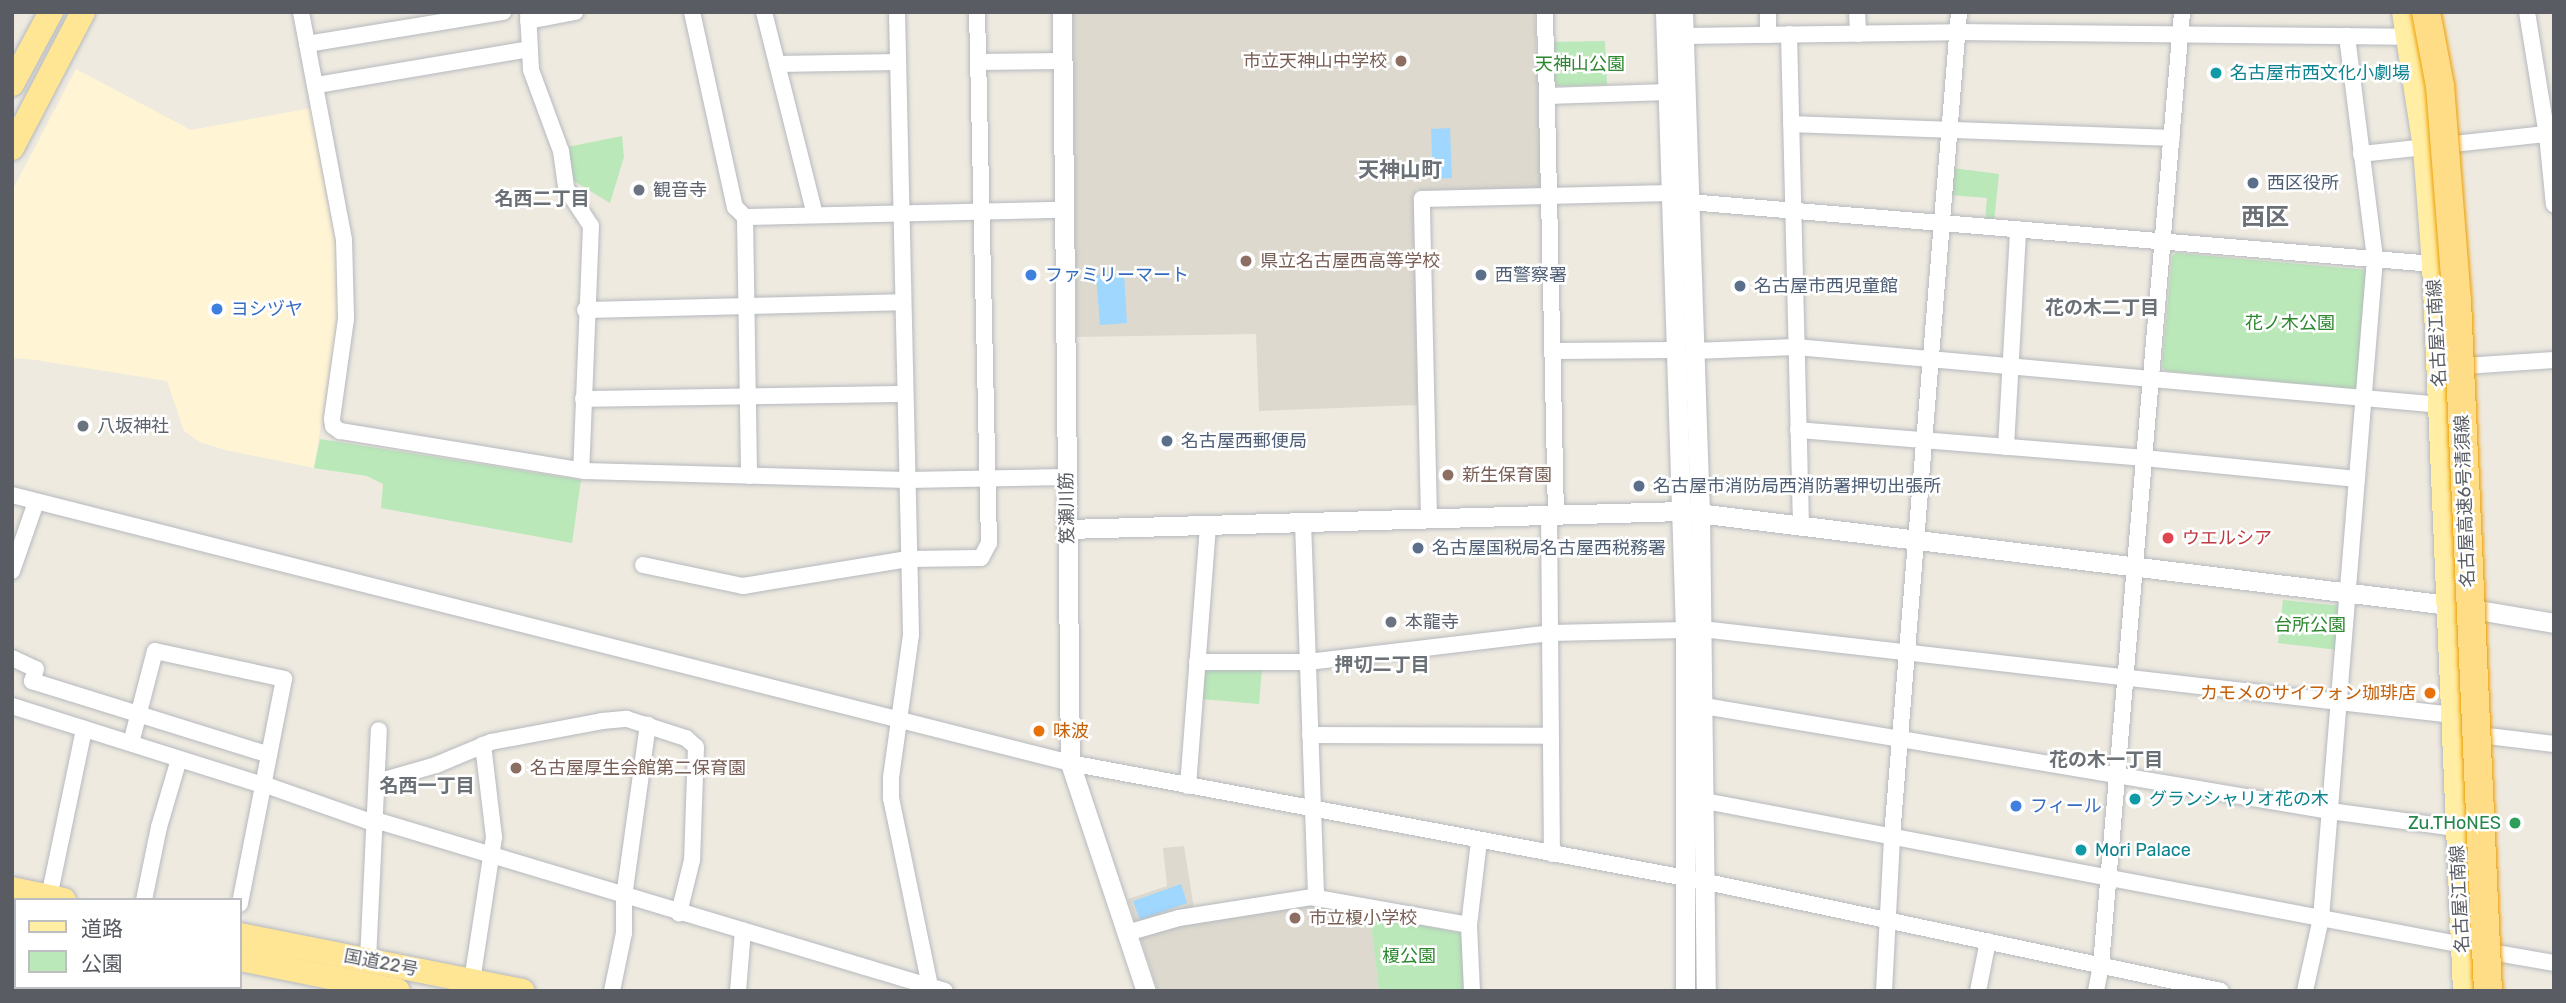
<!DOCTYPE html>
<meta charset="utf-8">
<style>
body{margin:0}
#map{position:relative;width:2566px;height:1003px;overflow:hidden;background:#eeeae0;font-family:Rubik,"Noto Sans JP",sans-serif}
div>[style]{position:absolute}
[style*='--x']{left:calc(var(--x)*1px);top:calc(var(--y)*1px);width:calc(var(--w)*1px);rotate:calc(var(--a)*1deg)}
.commercial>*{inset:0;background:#fff4d4}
.education>*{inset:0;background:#ddd9cf}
.green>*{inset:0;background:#bae8b9}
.water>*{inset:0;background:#9fd7ff}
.roads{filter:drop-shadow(0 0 2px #b6b9be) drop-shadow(0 0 2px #b6b9be)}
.minor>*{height:16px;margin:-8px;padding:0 8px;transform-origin:8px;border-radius:8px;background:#fff}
.tertiary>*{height:19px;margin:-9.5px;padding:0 9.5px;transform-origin:9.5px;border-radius:9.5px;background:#fff}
.primary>*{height:24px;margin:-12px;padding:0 12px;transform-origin:12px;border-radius:12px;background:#ffeea4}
.trunk>*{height:24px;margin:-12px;padding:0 12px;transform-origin:12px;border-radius:12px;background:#ffe695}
.bridges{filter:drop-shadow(0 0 2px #ee9e00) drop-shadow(0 0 2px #ee9e00)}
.motorway-bridge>*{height:28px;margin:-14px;padding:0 14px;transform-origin:14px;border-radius:14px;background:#ffdd86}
.dots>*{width:19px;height:19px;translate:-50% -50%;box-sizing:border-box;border:4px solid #fff;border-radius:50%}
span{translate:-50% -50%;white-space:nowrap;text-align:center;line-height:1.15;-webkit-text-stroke:5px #fff;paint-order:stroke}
.education-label{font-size:18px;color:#785e54}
.right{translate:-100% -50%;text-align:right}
.left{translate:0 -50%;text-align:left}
.park-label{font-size:18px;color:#2c872e}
.culture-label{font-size:18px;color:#0d838f}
.service-label{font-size:18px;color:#4e5e75}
.worship-label{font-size:18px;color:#5b616d}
.shop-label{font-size:18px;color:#366cbe}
.street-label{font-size:18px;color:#595d63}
.health-label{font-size:18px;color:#be3a42}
.food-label{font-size:18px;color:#c56008}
.leisure-label{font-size:18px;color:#27864d}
.neighbourhood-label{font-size:19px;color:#6a7075;font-weight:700}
.quarter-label{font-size:21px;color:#6a7075;font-weight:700}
.district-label{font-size:24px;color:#6a7075;font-weight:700}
.frame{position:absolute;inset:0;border:14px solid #595d63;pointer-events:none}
.legend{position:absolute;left:14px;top:898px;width:228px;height:91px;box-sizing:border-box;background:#fff;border:2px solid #bdbec1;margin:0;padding:9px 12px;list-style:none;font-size:21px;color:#595d63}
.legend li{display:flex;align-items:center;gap:14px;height:35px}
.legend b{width:35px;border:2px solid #bdbec1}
</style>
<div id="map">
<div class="commercial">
<i style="clip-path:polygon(76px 69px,191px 130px,311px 108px,335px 241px,338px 318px,314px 468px,225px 450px,200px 442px,184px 431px,167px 381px,36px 360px,15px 358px,12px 366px,12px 191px)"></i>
</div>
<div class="education">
<i style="clip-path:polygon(1073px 12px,1535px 12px,1541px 184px,1537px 188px,1416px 190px,1417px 405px,1259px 411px,1256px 334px,1076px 337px)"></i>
<i style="clip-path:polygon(1184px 846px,1196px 921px,1314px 903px,1370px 914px,1379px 991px,1158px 991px,1128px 899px,1167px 886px,1163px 848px)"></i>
</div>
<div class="green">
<i style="clip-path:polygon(1605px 41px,1607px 85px,1558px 86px,1554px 80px,1552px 42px)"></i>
<i style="clip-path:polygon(622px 136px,624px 157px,610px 203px,572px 180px,567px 147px)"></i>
<i style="clip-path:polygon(1953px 168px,1999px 174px,1994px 222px,1985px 221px,1987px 198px,1950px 195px)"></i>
<i style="clip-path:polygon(2176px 253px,2368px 270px,2361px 385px,2356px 389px,2166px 371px,2162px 367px,2172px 256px)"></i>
<i style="clip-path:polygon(320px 439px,581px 480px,572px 543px,381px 508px,383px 484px,367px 476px,314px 468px)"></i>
<i style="clip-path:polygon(2283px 600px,2341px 606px,2338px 650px,2278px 643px)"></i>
<i style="clip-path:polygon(1262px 668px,1259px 704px,1202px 699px,1204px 672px,1211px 669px)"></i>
<i style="clip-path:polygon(1370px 914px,1464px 934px,1465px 991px,1379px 991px)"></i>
</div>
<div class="water">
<i style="clip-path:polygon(1450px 128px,1452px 178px,1433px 179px,1431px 129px)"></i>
<i style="clip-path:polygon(1124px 273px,1127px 323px,1100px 325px,1096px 275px)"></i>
<i style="clip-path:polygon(1181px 884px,1187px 903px,1140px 920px,1133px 901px)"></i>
</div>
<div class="roads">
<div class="minor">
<i style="--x:301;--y:12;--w:232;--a:79.3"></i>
<i style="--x:344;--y:240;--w:79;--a:88.5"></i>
<i style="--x:346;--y:319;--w:101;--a:98"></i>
<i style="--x:332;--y:419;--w:7;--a:82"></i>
<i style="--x:333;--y:426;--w:9;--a:36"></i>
<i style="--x:340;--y:431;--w:247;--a:9.3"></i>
<i style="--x:584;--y:471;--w:323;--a:1.6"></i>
<i style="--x:907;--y:480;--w:160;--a:-1.1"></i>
<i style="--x:528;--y:12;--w:58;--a:87"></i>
<i style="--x:531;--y:70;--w:86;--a:69.7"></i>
<i style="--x:561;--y:151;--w:37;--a:82"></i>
<i style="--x:566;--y:188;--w:45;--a:56.7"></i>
<i style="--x:591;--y:226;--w:244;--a:92.3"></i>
<i style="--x:692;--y:12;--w:200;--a:77.6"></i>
<i style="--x:735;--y:207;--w:14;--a:45"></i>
<i style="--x:745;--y:217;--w:319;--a:-1.3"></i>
<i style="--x:764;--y:12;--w:209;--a:75.9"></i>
<i style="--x:897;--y:12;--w:623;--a:88.71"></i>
<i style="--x:911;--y:635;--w:143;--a:98"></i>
<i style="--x:891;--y:777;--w:21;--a:90"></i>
<i style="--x:891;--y:798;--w:197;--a:78.3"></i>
<i style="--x:1545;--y:12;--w:503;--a:88.75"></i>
<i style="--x:1768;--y:12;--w:23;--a:90"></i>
<i style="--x:1857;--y:12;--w:22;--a:87"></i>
<i style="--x:2527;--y:12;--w:125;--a:80.8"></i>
<i style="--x:2547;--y:135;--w:70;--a:84.3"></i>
<i style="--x:528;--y:21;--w:48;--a:-10.8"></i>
<i style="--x:1789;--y:34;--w:491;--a:88.6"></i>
<i style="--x:1684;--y:36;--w:273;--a:-0.8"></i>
<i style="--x:1957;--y:32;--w:451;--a:0.6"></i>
<i style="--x:307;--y:44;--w:199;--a:-9.3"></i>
<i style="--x:978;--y:62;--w:85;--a:-0.7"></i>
<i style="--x:777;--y:64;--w:120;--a:-1"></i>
<i style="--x:317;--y:85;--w:215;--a:-9.6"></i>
<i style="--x:1548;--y:96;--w:119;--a:-1.9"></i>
<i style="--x:1791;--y:124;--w:381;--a:2.1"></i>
<i style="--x:2361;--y:154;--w:194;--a:-6.2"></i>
<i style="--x:745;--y:217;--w:259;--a:89.1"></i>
<i style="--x:585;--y:310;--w:318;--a:-1.4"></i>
<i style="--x:1554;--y:351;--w:122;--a:-0.5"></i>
<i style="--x:1694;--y:351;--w:102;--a:-2.2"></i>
<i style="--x:1796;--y:347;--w:648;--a:5.14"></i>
<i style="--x:2465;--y:366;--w:89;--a:-3.9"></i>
<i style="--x:583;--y:399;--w:322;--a:-0.9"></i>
<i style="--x:1798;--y:430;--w:347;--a:4.6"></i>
<i style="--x:2144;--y:458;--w:214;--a:5.6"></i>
<i style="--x:2006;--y:447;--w:218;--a:-86.8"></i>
<i style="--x:12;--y:495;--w:1091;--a:14.21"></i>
<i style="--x:1070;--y:763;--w:648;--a:10.58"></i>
<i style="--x:1707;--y:882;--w:525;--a:11.97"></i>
<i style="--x:1549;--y:515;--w:339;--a:89.5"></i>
<i style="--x:1429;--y:518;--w:319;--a:-91.3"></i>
<i style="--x:1422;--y:199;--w:248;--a:-1.4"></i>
<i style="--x:1670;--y:193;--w:21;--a:25"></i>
<i style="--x:1689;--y:202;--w:748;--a:4.76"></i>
<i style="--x:1303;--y:522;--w:375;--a:88"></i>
<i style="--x:643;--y:565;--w:102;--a:11.9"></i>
<i style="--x:743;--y:586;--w:167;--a:-9.3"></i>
<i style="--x:908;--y:559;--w:73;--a:-0.8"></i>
<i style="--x:981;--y:558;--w:17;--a:-62"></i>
<i style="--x:989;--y:543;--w:531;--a:-91.29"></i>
<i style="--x:12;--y:571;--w:73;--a:-70.8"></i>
<i style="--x:1702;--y:629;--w:756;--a:6.53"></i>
<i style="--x:12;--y:658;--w:26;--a:25"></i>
<i style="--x:36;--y:669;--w:13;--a:108"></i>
<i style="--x:32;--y:681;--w:248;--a:17.3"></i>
<i style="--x:1197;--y:662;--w:111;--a:0"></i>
<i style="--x:1308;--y:662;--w:244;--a:-6.8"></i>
<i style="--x:1550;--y:633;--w:135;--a:-1.3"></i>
<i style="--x:12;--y:706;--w:263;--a:17.5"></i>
<i style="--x:1704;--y:706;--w:635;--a:9.52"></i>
<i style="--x:2330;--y:811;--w:127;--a:7.7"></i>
<i style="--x:1310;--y:735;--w:241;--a:0.2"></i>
<i style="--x:2479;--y:735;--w:76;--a:6.8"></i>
<i style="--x:131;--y:743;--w:95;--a:-75.4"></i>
<i style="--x:155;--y:651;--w:132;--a:12.2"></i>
<i style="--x:284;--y:679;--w:229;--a:101.1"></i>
<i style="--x:377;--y:782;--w:61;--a:-16.1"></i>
<i style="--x:436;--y:765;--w:60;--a:-22.7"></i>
<i style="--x:491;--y:742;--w:113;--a:-10.7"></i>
<i style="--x:602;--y:721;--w:25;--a:-5"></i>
<i style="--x:627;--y:719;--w:62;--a:17.9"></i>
<i style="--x:686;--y:738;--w:13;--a:42"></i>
<i style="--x:696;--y:747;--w:113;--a:92"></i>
<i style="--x:692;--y:860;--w:55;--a:103.8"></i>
<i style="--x:263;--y:784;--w:111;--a:19.4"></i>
<i style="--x:368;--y:821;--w:7;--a:-8"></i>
<i style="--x:375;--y:820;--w:595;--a:16.7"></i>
<i style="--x:1188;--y:786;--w:262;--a:-85.6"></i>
<i style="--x:1705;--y:801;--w:772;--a:10.76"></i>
<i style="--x:49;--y:897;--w:172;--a:-78.2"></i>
<i style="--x:144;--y:900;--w:75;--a:-78.4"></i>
<i style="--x:159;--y:827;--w:71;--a:-73.6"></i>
<i style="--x:1127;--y:933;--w:54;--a:-16.1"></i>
<i style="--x:1179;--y:918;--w:134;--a:-9"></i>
<i style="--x:1311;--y:897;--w:160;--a:10"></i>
<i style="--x:2491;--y:952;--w:64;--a:9.9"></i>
<i style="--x:368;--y:960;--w:230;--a:-87.3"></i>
<i style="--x:472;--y:981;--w:146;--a:-81.3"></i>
<i style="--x:494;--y:837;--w:93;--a:-96.8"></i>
<i style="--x:29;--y:991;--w:4;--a:-76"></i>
<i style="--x:612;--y:991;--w:59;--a:-78.3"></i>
<i style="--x:624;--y:933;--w:36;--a:-90"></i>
<i style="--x:624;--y:897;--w:174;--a:-82.1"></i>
<i style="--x:738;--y:991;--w:61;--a:-85.3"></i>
<i style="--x:1472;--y:991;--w:66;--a:-92.6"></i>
<i style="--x:1469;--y:925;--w:85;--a:-83.2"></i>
<i style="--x:1884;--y:991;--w:155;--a:-87"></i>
<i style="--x:1892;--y:836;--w:827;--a:-85.35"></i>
<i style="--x:1978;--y:991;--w:51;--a:-78.7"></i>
<i style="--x:2096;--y:991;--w:26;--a:-79"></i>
<i style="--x:2101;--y:965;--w:956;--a:-85.14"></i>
<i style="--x:2305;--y:991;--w:75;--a:-77.6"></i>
<i style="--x:2321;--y:918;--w:662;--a:-85.32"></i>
<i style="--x:2375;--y:258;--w:224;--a:-97.2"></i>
</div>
<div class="tertiary">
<i style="--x:1062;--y:12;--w:751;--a:89.39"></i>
<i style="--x:1070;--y:763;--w:240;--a:71.6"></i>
<i style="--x:1665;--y:12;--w:618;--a:88.15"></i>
<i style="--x:1685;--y:630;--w:361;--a:90"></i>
<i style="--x:1683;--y:12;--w:501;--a:88.06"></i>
<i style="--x:1700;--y:513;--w:478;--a:89.3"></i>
<i style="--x:1068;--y:529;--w:613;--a:-1.68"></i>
<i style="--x:1681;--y:511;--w:774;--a:6.98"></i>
<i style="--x:2449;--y:605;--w:107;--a:9.7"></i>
<i style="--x:222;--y:991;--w:4;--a:-76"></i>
</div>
<div class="primary">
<i style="--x:2404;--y:12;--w:138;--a:81.2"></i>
<i style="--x:2425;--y:148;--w:116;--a:85.6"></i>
<i style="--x:2434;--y:264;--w:728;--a:87.56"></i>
</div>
<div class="trunk">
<i style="--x:12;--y:84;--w:82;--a:-61.6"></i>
<i style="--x:12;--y:148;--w:153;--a:-62.4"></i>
<i style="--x:12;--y:889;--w:53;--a:11.9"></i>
<i style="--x:12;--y:914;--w:4;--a:14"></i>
<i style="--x:240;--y:935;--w:288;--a:11.2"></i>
<i style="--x:240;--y:959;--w:161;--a:11.4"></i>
</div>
</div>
<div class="bridges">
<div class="motorway-bridge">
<i style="--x:2426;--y:12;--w:75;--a:79.3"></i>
<i style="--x:2440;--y:86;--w:216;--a:85.5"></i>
<i style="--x:2457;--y:301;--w:691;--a:87.43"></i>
</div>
</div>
<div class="dots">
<i style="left:1401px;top:61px;background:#8d6e63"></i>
<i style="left:2216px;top:73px;background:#0f9aa8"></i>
<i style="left:2253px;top:183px;background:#5c6f8a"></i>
<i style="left:639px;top:190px;background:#6b7280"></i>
<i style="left:1246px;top:261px;background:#8d6e63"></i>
<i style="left:1031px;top:275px;background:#3f7fe0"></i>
<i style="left:1481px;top:275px;background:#5c6f8a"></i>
<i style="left:1740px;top:286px;background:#5c6f8a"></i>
<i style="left:217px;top:309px;background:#3f7fe0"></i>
<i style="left:83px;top:426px;background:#6b7280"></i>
<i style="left:1167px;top:441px;background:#5c6f8a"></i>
<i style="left:1448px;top:475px;background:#8d6e63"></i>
<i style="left:1639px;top:486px;background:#5c6f8a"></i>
<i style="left:2168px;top:538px;background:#e0444e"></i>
<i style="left:1418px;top:548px;background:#5c6f8a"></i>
<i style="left:1391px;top:622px;background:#6b7280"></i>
<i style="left:2430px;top:693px;background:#e8710a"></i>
<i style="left:1039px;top:731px;background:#e8710a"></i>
<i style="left:516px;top:768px;background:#8d6e63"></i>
<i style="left:2135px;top:799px;background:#0f9aa8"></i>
<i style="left:2016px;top:806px;background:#3f7fe0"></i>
<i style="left:2515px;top:823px;background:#2e9e5b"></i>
<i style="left:2081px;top:850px;background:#0f9aa8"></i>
<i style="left:1295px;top:918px;background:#8d6e63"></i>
</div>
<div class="education-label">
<span class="right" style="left:1387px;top:61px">市立天神山中学校</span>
<span class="left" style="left:1260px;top:261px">県立名古屋西高等学校</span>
<span class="left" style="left:1462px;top:475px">新生保育園</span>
<span class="left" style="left:530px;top:768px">名古屋厚生会館第二保育園</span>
<span class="left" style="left:1309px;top:918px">市立榎小学校</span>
</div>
<div class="park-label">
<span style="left:1580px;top:64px">天神山公園</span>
<span style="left:2290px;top:323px">花ノ木公園</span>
<span style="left:2310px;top:625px">台所公園</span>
<span style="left:1409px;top:956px">榎公園</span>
</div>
<div class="culture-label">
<span class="left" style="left:2230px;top:73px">名古屋市西文化小劇場</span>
<span class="left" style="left:2149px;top:799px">グランシャリオ花の木</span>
<span class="left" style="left:2095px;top:850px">Mori Palace</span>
</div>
<div class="service-label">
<span class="left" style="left:2267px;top:183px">西区役所</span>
<span class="left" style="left:1495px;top:275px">西警察署</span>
<span class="left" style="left:1754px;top:286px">名古屋市西児童館</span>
<span class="left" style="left:1181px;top:441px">名古屋西郵便局</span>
<span class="left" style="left:1653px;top:486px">名古屋市消防局西消防署押切出張所</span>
<span class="left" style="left:1432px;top:548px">名古屋国税局名古屋西税務署</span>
</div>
<div class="worship-label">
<span class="left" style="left:653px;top:190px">観音寺</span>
<span class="left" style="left:97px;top:426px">八坂神社</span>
<span class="left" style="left:1405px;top:622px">本龍寺</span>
</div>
<div class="shop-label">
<span class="left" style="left:1045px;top:275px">ファミリーマート</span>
<span class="left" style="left:231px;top:309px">ヨシヅヤ</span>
<span class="left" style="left:2030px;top:806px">フィール</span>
</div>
<div class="street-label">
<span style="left:2437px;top:333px;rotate:-93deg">名古屋江南線</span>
<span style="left:2465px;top:501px;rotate:-92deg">名古屋高速6号清須線</span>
<span style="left:1067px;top:508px;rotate:-91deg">笈瀬川筋</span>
<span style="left:2460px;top:899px;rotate:-93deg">名古屋江南線</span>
<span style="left:381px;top:963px;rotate:11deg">国道22号</span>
</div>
<div class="health-label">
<span class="left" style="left:2182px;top:538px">ウエルシア</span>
</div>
<div class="food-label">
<span class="right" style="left:2416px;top:693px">カモメのサイフォン珈琲店</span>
<span class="left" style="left:1053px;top:731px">味波</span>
</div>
<div class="leisure-label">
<span class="right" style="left:2501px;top:823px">Zu.THoNES</span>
</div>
<div class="neighbourhood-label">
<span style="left:542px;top:199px">名西二丁目</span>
<span style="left:2102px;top:308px">花の木二丁目</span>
<span style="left:1382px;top:665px">押切二丁目</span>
<span style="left:2106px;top:760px">花の木一丁目</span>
<span style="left:427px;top:786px">名西一丁目</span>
</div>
<div class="quarter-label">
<span style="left:1400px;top:170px">天神山町</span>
</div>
<div class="district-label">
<span style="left:2265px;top:218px">西区</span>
</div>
<div class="frame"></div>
<ul class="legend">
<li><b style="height:9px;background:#ffeea4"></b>道路</li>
<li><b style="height:19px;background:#bae8b9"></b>公園</li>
</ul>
</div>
